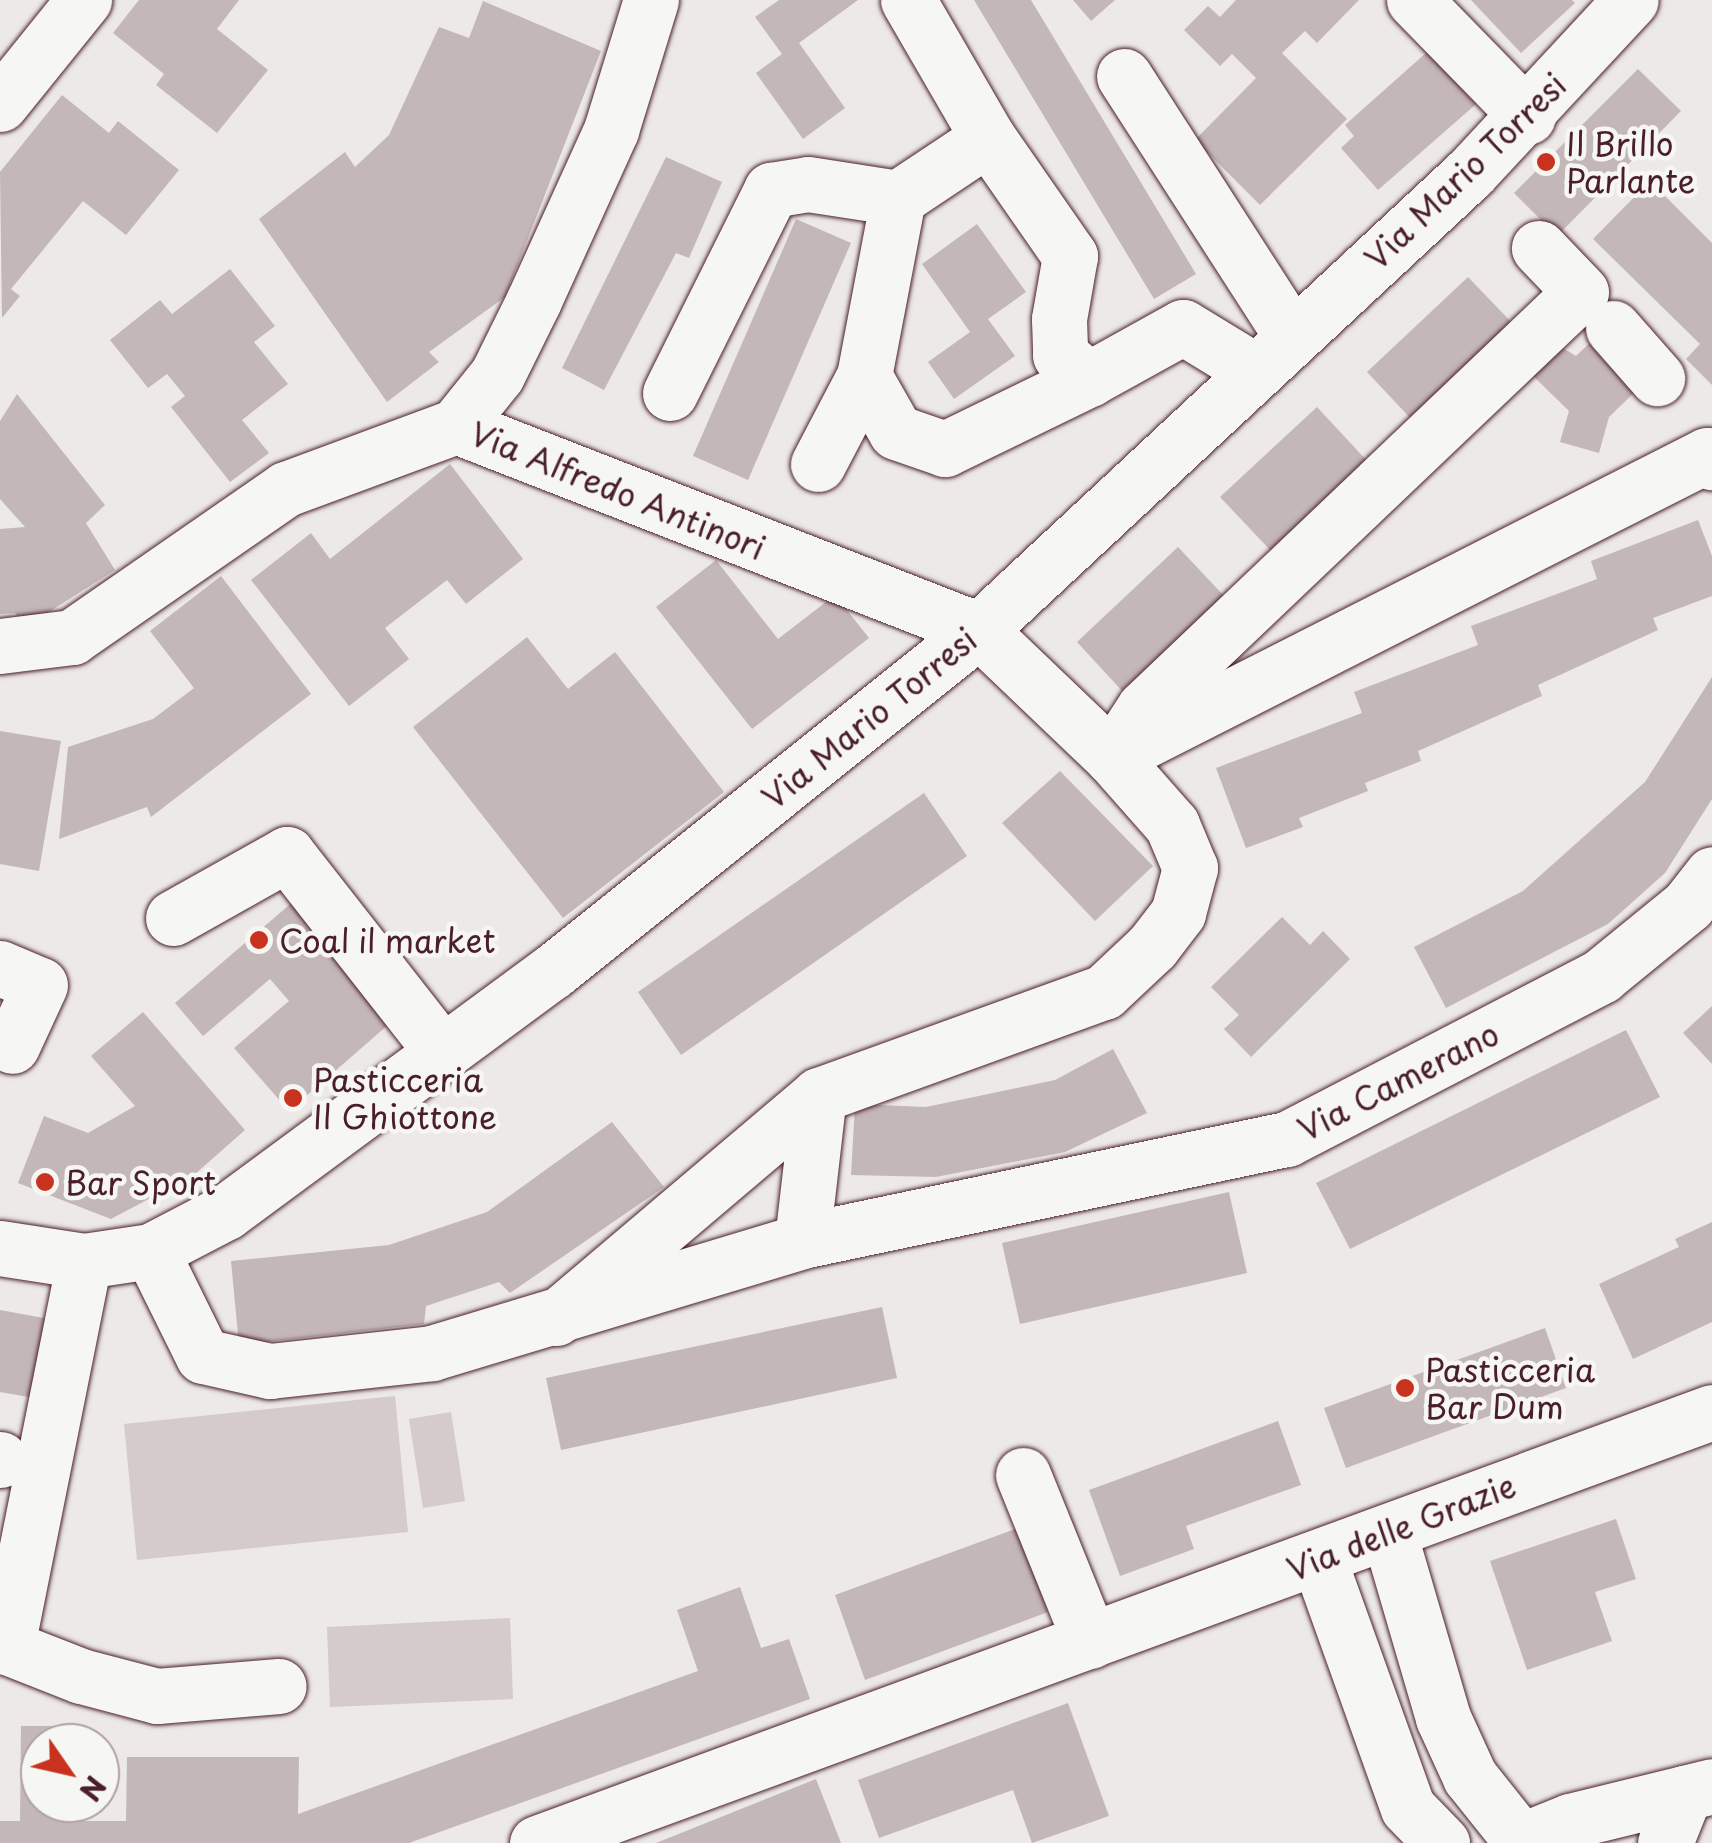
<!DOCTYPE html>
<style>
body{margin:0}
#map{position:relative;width:1712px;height:1843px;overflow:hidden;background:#ece9e6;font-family:"Playpen Sans",sans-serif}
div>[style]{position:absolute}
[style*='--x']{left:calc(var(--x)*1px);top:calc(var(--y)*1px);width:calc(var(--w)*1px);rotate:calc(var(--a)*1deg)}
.green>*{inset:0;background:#d4cbca}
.building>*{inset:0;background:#c4b7b7}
.roads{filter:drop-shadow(0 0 2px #4a1f2b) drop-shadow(0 0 2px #4a1f2b)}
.minor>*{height:55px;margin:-27.5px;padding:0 27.5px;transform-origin:27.5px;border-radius:27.5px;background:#f6f6f2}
.dots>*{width:28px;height:28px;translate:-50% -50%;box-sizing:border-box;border:5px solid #f6f6f2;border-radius:50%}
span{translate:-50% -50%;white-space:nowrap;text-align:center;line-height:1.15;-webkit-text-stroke:9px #f6f6f2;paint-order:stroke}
.poi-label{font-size:32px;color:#4a1f2b}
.left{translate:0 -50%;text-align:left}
.street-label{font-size:32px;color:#4a1f2b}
.north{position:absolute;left:20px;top:1723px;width:100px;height:100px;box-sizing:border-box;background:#f6f6f2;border:2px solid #b1a0a2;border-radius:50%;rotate:124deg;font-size:28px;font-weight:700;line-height:40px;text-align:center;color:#4a1f2b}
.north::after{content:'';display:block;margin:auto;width:35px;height:45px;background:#c8321e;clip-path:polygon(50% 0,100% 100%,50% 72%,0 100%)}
</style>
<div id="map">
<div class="green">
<i style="clip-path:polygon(395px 1396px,408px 1532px,137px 1560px,124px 1424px)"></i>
<i style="clip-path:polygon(451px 1412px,465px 1501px,423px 1508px,409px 1419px)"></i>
<i style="clip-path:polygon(510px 1618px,513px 1699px,330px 1707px,327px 1627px)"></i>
</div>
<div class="building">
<i style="clip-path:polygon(139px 0,239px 0,217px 29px,268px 70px,217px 133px,156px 85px,164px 74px,113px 33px)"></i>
<i style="clip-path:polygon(779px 0,858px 0,799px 43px,845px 108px,803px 139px,756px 73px,782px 54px,755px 17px)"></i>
<i style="clip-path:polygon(974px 0,1031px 0,1196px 274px,1154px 299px)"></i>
<i style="clip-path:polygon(1073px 0,1115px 0,1091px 21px)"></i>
<i style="clip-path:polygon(1236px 0,1359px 0,1317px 43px,1305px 31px,1282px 53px,1347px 119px,1260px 205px,1195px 140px,1256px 78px,1232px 54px,1220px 66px,1184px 30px,1208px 6px,1220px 17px)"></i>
<i style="clip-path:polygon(1471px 0,1572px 0,1575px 3px,1521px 53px)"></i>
<i style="clip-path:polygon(483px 1px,601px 51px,505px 297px,429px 352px,439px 362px,387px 402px,259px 219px,345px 152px,355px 167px,389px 135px,439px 27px,469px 38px)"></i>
<i style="clip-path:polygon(1436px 44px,1483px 98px,1378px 190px,1341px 148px,1354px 136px,1345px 125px)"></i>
<i style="clip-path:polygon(1638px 69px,1681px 111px,1557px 236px,1514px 193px)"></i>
<i style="clip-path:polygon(62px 95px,109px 133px,118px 121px,179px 170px,126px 235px,83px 201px,11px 289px,20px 296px,2px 318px,0 172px)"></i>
<i style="clip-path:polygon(666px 157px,722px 182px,689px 258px,676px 253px,604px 390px,562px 368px)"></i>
<i style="clip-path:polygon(1650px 181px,1712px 243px,1712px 385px,1686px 359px,1700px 344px,1593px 239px)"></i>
<i style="clip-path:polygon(796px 219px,851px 243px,748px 480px,693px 456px)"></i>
<i style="clip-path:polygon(977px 224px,1026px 292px,988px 319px,1015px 356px,954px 399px,928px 362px,970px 332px,922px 264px)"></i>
<i style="clip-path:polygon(230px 269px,275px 326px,254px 342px,288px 384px,242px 420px,269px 453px,230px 482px,171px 407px,185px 396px,167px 374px,148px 388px,110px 340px,160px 300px,172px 314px)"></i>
<i style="clip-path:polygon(1468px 277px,1515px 326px,1413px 421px,1367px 372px)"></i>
<i style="clip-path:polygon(1594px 339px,1640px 387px,1609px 417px,1599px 453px,1560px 442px,1569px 411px,1529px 372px,1556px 344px,1576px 356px)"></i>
<i style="clip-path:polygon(17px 394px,105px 505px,86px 523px,115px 570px,25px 627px,15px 613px,0 614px,0 529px,25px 527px,0 499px,0 421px)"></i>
<i style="clip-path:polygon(1317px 407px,1369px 463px,1272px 552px,1220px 497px)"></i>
<i style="clip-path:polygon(450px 464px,523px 559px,466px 604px,447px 580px,385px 628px,409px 659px,349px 706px,251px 580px,311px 533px,330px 559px)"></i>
<i style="clip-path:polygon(1698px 520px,1712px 556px,1712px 596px,1653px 618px,1658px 630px,1538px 685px,1542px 696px,1418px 751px,1421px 761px,1365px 783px,1368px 791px,1299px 818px,1303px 827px,1246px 848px,1216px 768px,1362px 713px,1354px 692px,1478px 645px,1471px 626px,1597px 579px,1591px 561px)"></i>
<i style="clip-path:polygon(1178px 547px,1226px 598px,1124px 693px,1077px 642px)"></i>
<i style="clip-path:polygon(716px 560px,778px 639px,835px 595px,869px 638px,752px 729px,656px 607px)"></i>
<i style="clip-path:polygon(221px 576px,311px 694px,151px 817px,147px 807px,59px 839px,68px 747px,153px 719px,194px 688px,150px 631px)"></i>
<i style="clip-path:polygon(527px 637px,568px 689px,615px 652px,724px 792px,563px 918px,413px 727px)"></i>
<i style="clip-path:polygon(1712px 677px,1712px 799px,1665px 873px,1608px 924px,1446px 1008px,1414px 947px,1523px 891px,1645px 782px)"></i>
<i style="clip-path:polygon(0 731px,61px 741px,39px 871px,0 864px)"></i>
<i style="clip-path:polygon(1060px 771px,1153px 866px,1095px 921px,1002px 823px)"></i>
<i style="clip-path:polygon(924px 793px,967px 856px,681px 1055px,638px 992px)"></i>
<i style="clip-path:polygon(295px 900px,396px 1018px,289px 1111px,234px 1048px,289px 1001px,270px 979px,203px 1036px,175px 1003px)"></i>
<i style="clip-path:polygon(1282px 917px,1310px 945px,1323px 931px,1350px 959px,1251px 1057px,1224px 1029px,1239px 1015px,1211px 987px)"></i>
<i style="clip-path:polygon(1712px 1006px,1712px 1064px,1683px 1033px)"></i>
<i style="clip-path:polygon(143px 1012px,245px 1130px,194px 1175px,111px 1219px,18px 1183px,44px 1116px,88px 1133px,135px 1106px,91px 1056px)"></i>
<i style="clip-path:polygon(1626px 1030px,1660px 1097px,1350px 1249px,1316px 1183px)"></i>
<i style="clip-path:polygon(1113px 1049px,1147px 1113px,1065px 1152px,936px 1177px,851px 1175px,855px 1104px,926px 1107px,1055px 1080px)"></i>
<i style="clip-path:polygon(612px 1122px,664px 1187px,510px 1293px,499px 1282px,426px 1306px,424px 1324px,239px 1345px,231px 1261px,389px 1245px,487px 1212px)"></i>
<i style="clip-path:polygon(1229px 1192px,1247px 1273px,1020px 1324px,1002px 1243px)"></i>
<i style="clip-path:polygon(1712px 1222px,1712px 1322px,1633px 1359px,1599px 1284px,1679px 1247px,1675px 1239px)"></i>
<i style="clip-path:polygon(882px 1307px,897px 1378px,561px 1450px,546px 1378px)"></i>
<i style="clip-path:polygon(0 1310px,49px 1319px,34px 1398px,0 1392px)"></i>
<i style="clip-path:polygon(1545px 1328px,1566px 1388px,1346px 1468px,1324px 1408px)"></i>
<i style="clip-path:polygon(1278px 1421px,1301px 1485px,1186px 1526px,1194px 1549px,1120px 1576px,1089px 1490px)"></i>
<i style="clip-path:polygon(1616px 1519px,1636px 1579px,1595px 1592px,1612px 1641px,1527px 1670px,1490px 1561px)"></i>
<i style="clip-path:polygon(1018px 1528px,1048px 1612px,865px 1680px,835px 1595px)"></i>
<i style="clip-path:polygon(740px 1587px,761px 1648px,789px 1639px,810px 1699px,409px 1843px,0 1843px,0 1821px,20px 1821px,21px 1726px,65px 1726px,65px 1743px,40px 1743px,40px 1803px,65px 1803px,65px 1821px,126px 1821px,127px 1757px,299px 1757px,298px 1814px,698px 1671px,677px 1610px)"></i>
<i style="clip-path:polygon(1068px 1703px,1109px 1816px,1032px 1843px,1013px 1790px,879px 1838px,858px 1780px)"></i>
<i style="clip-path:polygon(816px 1779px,841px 1843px,656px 1843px)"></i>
</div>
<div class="roads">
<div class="minor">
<i style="--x:908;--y:0;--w:160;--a:59.9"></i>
<i style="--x:988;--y:138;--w:144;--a:55.2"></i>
<i style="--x:1070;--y:256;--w:64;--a:99.9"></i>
<i style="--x:1059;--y:319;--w:36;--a:88"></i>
<i style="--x:1060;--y:355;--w:38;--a:40"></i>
<i style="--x:1089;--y:379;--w:107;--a:-29"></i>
<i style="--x:1183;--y:327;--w:84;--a:31.4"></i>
<i style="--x:1414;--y:0;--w:163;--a:45.7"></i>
<i style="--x:1124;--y:76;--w:310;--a:57.2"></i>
<i style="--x:0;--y:104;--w:134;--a:-51.1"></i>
<i style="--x:898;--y:198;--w:181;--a:100.8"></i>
<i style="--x:864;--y:376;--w:64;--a:60.3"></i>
<i style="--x:896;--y:432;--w:52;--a:19.1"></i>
<i style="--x:945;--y:449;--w:160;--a:-25.9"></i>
<i style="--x:1613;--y:328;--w:67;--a:48.7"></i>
<i style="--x:670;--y:393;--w:227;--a:-63.5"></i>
<i style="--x:771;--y:190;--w:37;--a:-9"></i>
<i style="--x:808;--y:184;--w:91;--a:8.8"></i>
<i style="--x:898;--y:198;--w:108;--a:-33.7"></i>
<i style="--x:456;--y:426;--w:65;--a:-51.2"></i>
<i style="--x:497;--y:375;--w:84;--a:-63.7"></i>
<i style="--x:534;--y:300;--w:187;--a:-65.6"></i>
<i style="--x:611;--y:130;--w:136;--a:-72.9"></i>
<i style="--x:818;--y:464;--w:99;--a:-62.4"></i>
<i style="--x:0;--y:646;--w:73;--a:-7.1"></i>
<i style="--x:72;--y:637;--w:260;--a:-34.7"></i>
<i style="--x:286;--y:489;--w:181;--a:-20.3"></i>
<i style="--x:456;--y:426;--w:561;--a:21.31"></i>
<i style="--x:979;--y:630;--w:184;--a:43.7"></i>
<i style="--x:1112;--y:757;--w:59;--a:-56.9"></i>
<i style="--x:1144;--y:708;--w:603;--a:-43.59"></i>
<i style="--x:1581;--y:292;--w:61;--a:-133.7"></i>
<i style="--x:173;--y:918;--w:131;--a:-29.3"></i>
<i style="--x:287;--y:854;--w:253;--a:51.9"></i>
<i style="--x:0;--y:968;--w:43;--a:23"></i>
<i style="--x:40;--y:985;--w:67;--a:114.7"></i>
<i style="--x:802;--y:1241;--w:496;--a:-11.9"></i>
<i style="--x:1287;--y:1139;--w:354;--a:-27.4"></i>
<i style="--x:1601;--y:976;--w:112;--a:-39.2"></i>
<i style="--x:1688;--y:905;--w:39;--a:-52"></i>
<i style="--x:0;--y:1248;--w:85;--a:8.8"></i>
<i style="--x:84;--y:1261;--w:68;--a:-8.5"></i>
<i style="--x:151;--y:1251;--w:85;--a:-27.5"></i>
<i style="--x:226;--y:1212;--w:405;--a:-36.4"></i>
<i style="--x:552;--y:972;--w:547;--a:-38.69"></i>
<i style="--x:979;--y:630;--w:671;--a:-42.95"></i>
<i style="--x:1470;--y:173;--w:236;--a:-47.1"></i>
<i style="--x:151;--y:1251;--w:117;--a:63.7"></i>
<i style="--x:203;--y:1356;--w:69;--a:12.6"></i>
<i style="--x:270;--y:1371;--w:163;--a:-6.3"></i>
<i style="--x:432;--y:1353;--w:387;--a:-16.8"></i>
<i style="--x:802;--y:1241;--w:147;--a:-83.4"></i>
<i style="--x:84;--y:1261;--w:394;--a:101.3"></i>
<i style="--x:7;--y:1647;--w:79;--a:21.4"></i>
<i style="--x:81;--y:1676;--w:79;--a:14.7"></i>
<i style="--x:157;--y:1696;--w:122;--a:-4.7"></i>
<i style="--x:556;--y:1318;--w:345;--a:-40.3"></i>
<i style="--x:819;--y:1095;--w:303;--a:-19.9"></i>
<i style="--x:1104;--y:992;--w:66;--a:-43.2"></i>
<i style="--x:1152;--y:947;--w:43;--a:-52.6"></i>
<i style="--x:1178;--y:913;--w:47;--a:-75.1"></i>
<i style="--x:1190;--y:868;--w:47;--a:-112.7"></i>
<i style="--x:1172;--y:825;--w:91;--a:-131.4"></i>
<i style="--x:1112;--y:757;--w:667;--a:-26.91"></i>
<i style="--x:1707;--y:455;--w:9;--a:54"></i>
<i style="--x:0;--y:1460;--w:1;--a:-90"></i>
<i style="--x:1023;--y:1475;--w:179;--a:68"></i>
<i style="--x:1389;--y:1533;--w:193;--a:73.7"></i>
<i style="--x:1443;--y:1718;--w:65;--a:65.4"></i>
<i style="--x:1470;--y:1777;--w:82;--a:51.4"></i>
<i style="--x:1319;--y:1560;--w:263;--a:70.3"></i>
<i style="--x:1408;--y:1808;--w:49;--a:45.8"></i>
<i style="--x:537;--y:1843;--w:1252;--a:-20.14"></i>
<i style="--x:1515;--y:1843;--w:59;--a:-21.8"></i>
<i style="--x:1570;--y:1821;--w:146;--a:-13.8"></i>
<i style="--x:1665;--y:1843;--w:54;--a:-68.2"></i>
</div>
</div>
<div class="dots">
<i style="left:1546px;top:162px;background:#c8321e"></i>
<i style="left:259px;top:940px;background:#c8321e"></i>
<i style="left:293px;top:1098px;background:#c8321e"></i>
<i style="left:45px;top:1182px;background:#c8321e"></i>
<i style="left:1405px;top:1388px;background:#c8321e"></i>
</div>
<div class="poi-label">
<span class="left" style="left:1566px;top:162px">Il Brillo<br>Parlante</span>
<span class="left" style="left:279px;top:940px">Coal il market</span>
<span class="left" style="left:313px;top:1098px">Pasticceria<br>Il Ghiottone</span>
<span class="left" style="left:65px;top:1182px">Bar Sport</span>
<span class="left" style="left:1425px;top:1388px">Pasticceria<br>Bar Dum</span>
</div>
<div class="street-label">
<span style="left:1465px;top:171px;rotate:-44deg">Via Mario Torresi</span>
<span style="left:618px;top:490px;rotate:22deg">Via Alfredo Antinori</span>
<span style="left:869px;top:718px;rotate:-39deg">Via Mario Torresi</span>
<span style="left:1398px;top:1081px;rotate:-27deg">Via Camerano</span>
<span style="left:1401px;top:1527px;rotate:-21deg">Via delle Grazie</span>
</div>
<div class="north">N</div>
</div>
